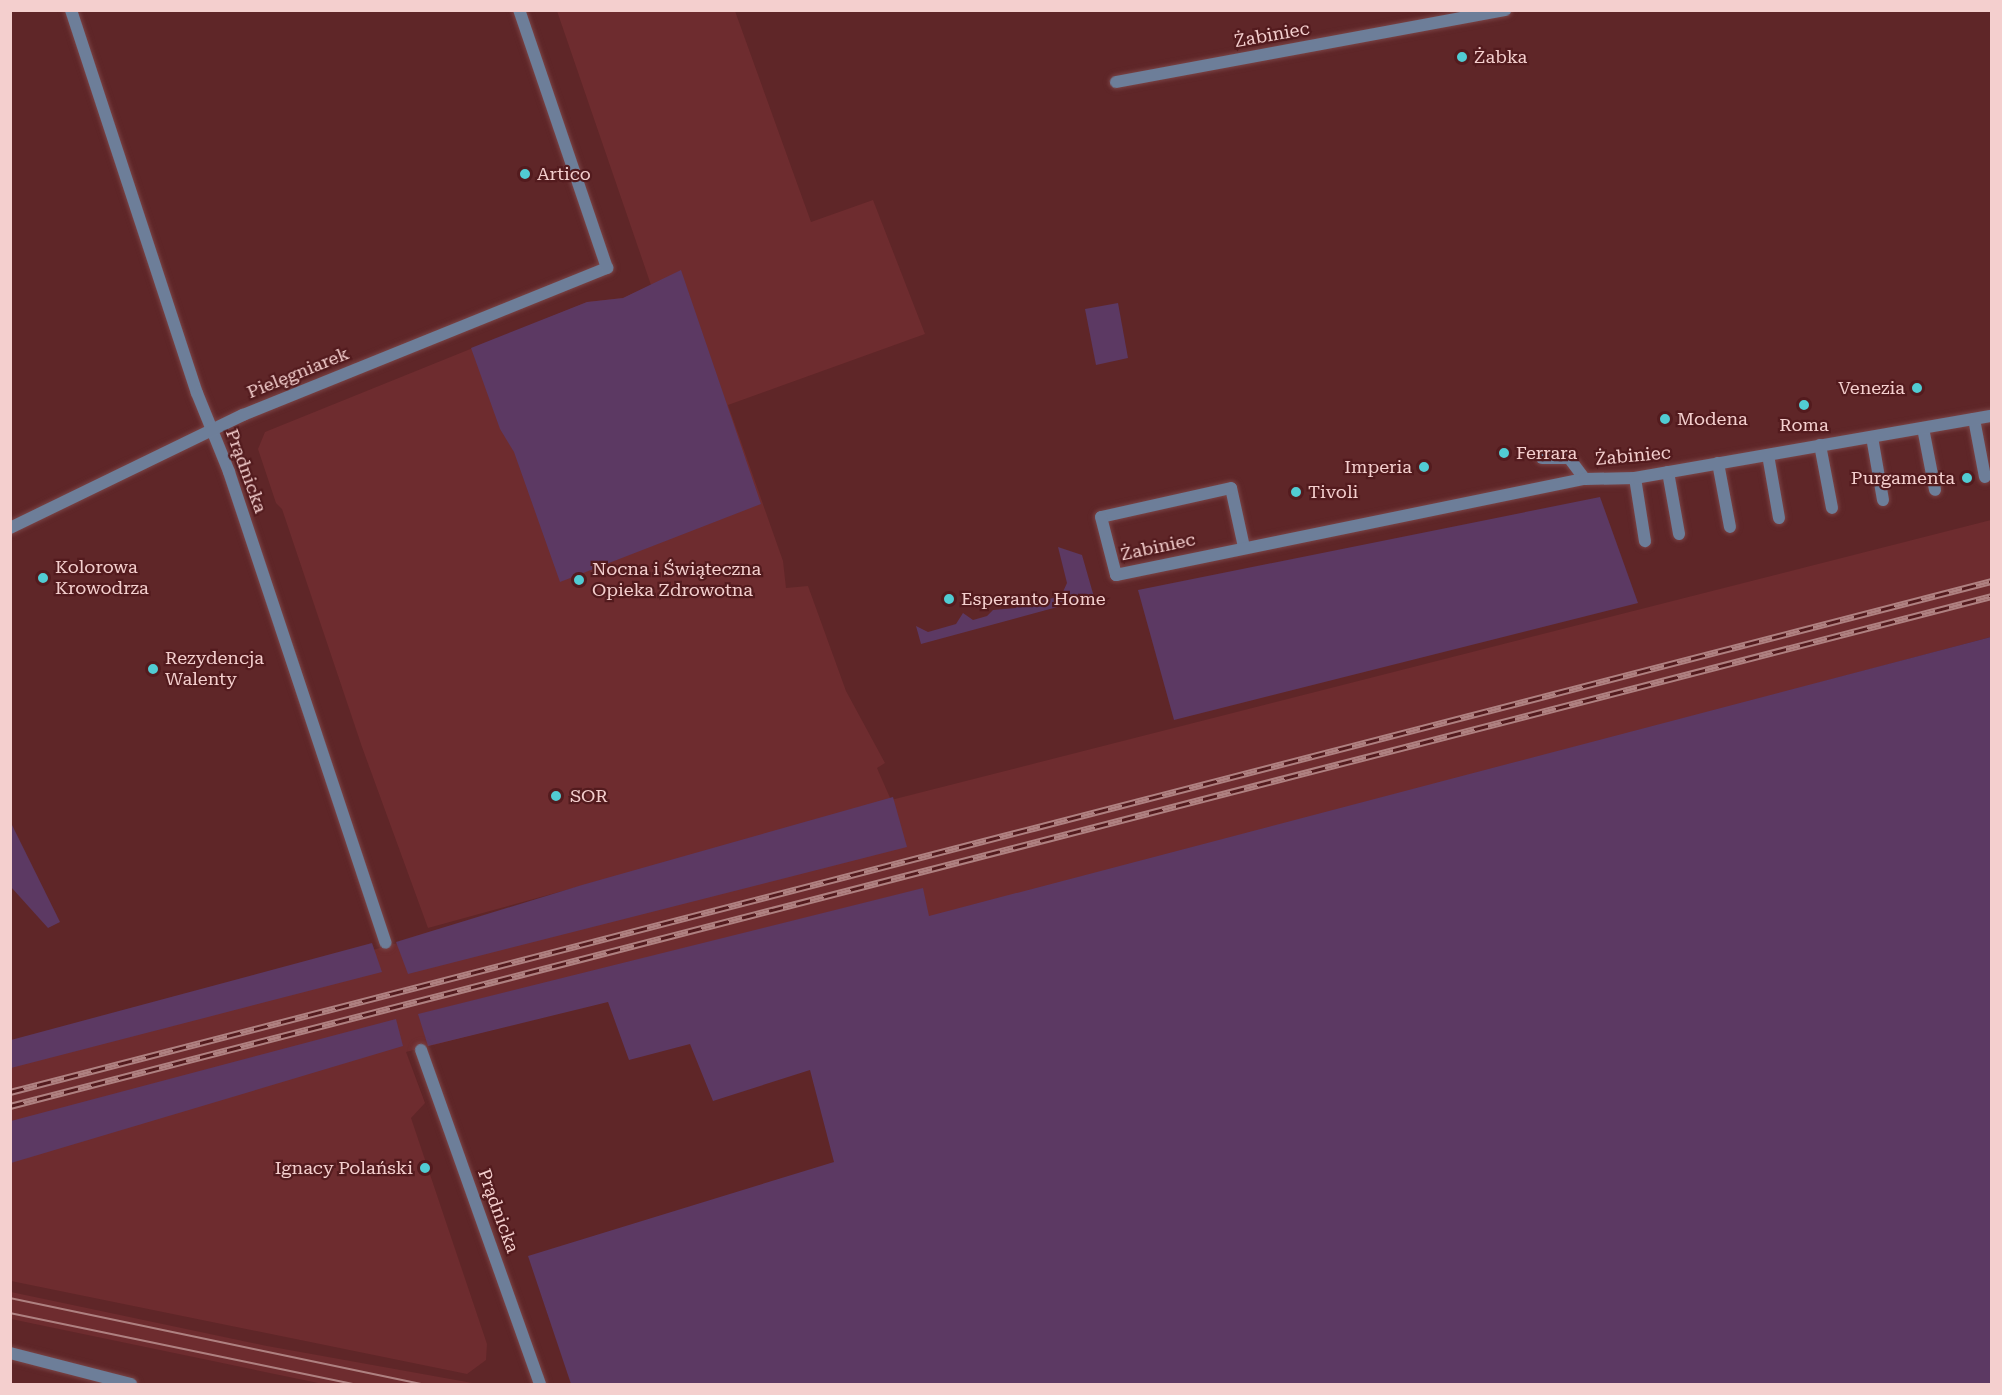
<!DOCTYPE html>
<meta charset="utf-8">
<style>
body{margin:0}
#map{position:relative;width:2002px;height:1395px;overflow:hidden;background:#5f2628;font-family:"Roboto Serif",serif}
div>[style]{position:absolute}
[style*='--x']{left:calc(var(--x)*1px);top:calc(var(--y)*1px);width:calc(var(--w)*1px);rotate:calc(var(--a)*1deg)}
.built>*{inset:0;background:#6e2c2f}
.green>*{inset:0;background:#5c3963}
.roads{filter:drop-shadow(0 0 2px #7a4446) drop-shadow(0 0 2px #7a4446)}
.minor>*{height:12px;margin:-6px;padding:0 6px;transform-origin:6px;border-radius:6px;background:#6d7e99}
.tertiary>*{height:12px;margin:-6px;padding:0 6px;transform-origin:6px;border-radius:6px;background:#6d7e99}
.tram>*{height:1.5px;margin:-0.75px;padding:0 0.75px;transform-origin:0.75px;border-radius:0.75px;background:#af8181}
.rail>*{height:7px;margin-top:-3.5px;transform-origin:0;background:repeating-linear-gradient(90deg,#531b1e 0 14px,#af8181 0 28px);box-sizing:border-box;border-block:2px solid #af8181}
.dots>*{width:16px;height:16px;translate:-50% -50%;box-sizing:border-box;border:3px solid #531b1e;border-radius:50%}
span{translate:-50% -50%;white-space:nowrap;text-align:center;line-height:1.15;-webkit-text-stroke:4.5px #531b1e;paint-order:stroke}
.street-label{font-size:18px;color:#f4cfce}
.poi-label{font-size:18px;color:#f4cfce}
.left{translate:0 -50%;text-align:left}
.right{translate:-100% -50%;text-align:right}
.frame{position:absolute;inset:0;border:12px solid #f4cfce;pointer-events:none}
</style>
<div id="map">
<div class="built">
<i style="clip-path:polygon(557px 11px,735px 11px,811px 222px,873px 200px,925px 334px,728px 405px,783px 561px,786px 588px,808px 586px,846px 691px,885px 763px,877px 768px,891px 800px,1991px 520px,1991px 637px,1259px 832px,406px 1052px,425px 1103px,411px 1118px,487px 1344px,486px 1360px,467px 1374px,11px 1281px,11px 1055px,832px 817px,428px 928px,362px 747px,282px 509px,276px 503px,258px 449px,265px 432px,587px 302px,623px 298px,651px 285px)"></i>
<i style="clip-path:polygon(11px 1292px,267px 1346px,478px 1384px,323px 1384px,11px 1319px)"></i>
</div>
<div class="green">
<i style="clip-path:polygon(681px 270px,761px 504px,560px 582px,514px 452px,500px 429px,471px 348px,587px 302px,623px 298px)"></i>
<i style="clip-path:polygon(1118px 303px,1128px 358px,1096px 365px,1085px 309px)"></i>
<i style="clip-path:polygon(1600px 497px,1638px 603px,1174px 720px,1138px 590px)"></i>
<i style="clip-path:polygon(1058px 547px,1082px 555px,1094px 597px,921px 644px,916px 626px,928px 632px,956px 624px,963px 613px,973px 620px,987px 616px,993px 610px,1016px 608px,1022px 597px,1033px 603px,1061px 596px,1067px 583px)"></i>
<i style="clip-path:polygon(1991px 637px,1991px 1384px,571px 1384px,528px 1256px,834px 1162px,810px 1070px,713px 1101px,690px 1044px,629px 1060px,608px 1002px,428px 1046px,418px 1014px,923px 888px,929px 916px)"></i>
<i style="clip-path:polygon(893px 797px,907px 847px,408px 974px,396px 942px,582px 885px)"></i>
<i style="clip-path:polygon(11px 823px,60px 922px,48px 928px,11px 887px)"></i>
<i style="clip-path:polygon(372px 943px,382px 972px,11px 1068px,11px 1040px)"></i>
<i style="clip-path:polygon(396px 1019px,403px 1046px,11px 1163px,11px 1121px)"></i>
</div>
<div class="roads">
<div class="minor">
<i style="--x:71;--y:10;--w:403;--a:71.8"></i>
<i style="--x:197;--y:393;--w:85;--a:67.9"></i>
<i style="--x:229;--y:472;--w:496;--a:71.6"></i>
<i style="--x:1116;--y:82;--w:396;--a:-10.5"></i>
<i style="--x:1974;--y:419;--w:59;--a:79.3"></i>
<i style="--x:1923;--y:428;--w:63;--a:79"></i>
<i style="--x:1872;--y:437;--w:64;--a:80.1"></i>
<i style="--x:1820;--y:445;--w:64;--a:79.2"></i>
<i style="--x:1768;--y:455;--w:64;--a:80.1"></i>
<i style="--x:1542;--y:458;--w:27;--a:0"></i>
<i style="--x:1569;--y:458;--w:26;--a:53"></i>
<i style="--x:1718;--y:463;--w:65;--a:79.4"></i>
<i style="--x:1668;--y:472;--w:63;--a:79.9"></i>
<i style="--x:1635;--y:478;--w:64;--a:81"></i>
<i style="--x:10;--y:528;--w:259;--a:-25.9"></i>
<i style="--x:243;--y:415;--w:393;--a:-22"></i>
<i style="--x:607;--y:268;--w:273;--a:-108.8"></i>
<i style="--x:1244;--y:547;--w:60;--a:-102.4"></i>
<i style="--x:1231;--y:488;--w:133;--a:167.4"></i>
<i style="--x:1101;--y:517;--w:60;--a:75.5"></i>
<i style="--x:1116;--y:575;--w:479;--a:-11.6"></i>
<i style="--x:1585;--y:479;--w:50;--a:-1.1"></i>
<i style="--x:1635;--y:478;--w:362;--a:-9.9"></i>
<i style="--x:421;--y:1050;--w:355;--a:70.4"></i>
</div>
<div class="tertiary">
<i style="--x:10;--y:1353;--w:125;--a:14.4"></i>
</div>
</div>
<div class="tram">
<i style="--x:10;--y:1298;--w:421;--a:11.8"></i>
<i style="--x:10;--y:1313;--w:350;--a:11.7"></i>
</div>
<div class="rail">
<i style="--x:10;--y:1092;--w:2047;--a:-14.46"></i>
<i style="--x:10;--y:1106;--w:2047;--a:-14.43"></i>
</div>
<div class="dots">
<i style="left:1462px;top:57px;background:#51ccd3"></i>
<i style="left:525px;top:174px;background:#51ccd3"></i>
<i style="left:1917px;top:388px;background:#51ccd3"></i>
<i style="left:1804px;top:405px;background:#51ccd3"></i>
<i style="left:1665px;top:419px;background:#51ccd3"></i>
<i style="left:1504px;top:453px;background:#51ccd3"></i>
<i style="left:1424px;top:467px;background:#51ccd3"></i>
<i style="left:1967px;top:478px;background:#51ccd3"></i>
<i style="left:1296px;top:492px;background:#51ccd3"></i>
<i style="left:43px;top:578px;background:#51ccd3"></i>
<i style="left:579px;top:580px;background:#51ccd3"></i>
<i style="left:949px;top:599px;background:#51ccd3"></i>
<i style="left:153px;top:669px;background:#51ccd3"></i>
<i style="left:556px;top:796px;background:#51ccd3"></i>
<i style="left:425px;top:1168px;background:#51ccd3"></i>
</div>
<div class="street-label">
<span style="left:1272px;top:35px;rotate:-10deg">Żabiniec</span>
<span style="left:298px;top:373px;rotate:-22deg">Pielęgniarek</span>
<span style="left:1633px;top:456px;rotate:-5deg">Żabiniec</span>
<span style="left:246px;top:471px;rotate:70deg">Prądnicka</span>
<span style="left:1158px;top:547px;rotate:-12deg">Żabiniec</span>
<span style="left:498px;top:1211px;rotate:70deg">Prądnicka</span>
</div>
<div class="poi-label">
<span class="left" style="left:1474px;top:57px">Żabka</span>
<span class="left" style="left:537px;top:174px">Artico</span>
<span class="right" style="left:1905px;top:388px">Venezia</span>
<span class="left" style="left:1677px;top:419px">Modena</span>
<span style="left:1804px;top:425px">Roma</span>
<span class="left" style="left:1516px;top:453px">Ferrara</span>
<span class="right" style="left:1412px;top:467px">Imperia</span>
<span class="right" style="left:1955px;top:478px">Purgamenta</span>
<span class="left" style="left:1308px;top:492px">Tivoli</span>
<span class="left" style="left:55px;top:578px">Kolorowa<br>Krowodrza</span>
<span class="left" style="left:592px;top:580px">Nocna i Świąteczna<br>Opieka Zdrowotna</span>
<span class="left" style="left:961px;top:599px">Esperanto Home</span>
<span class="left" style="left:165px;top:669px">Rezydencja<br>Walenty</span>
<span class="left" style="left:570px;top:796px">SOR</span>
<span class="right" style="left:413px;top:1168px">Ignacy Polański</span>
</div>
<div class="frame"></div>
</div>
